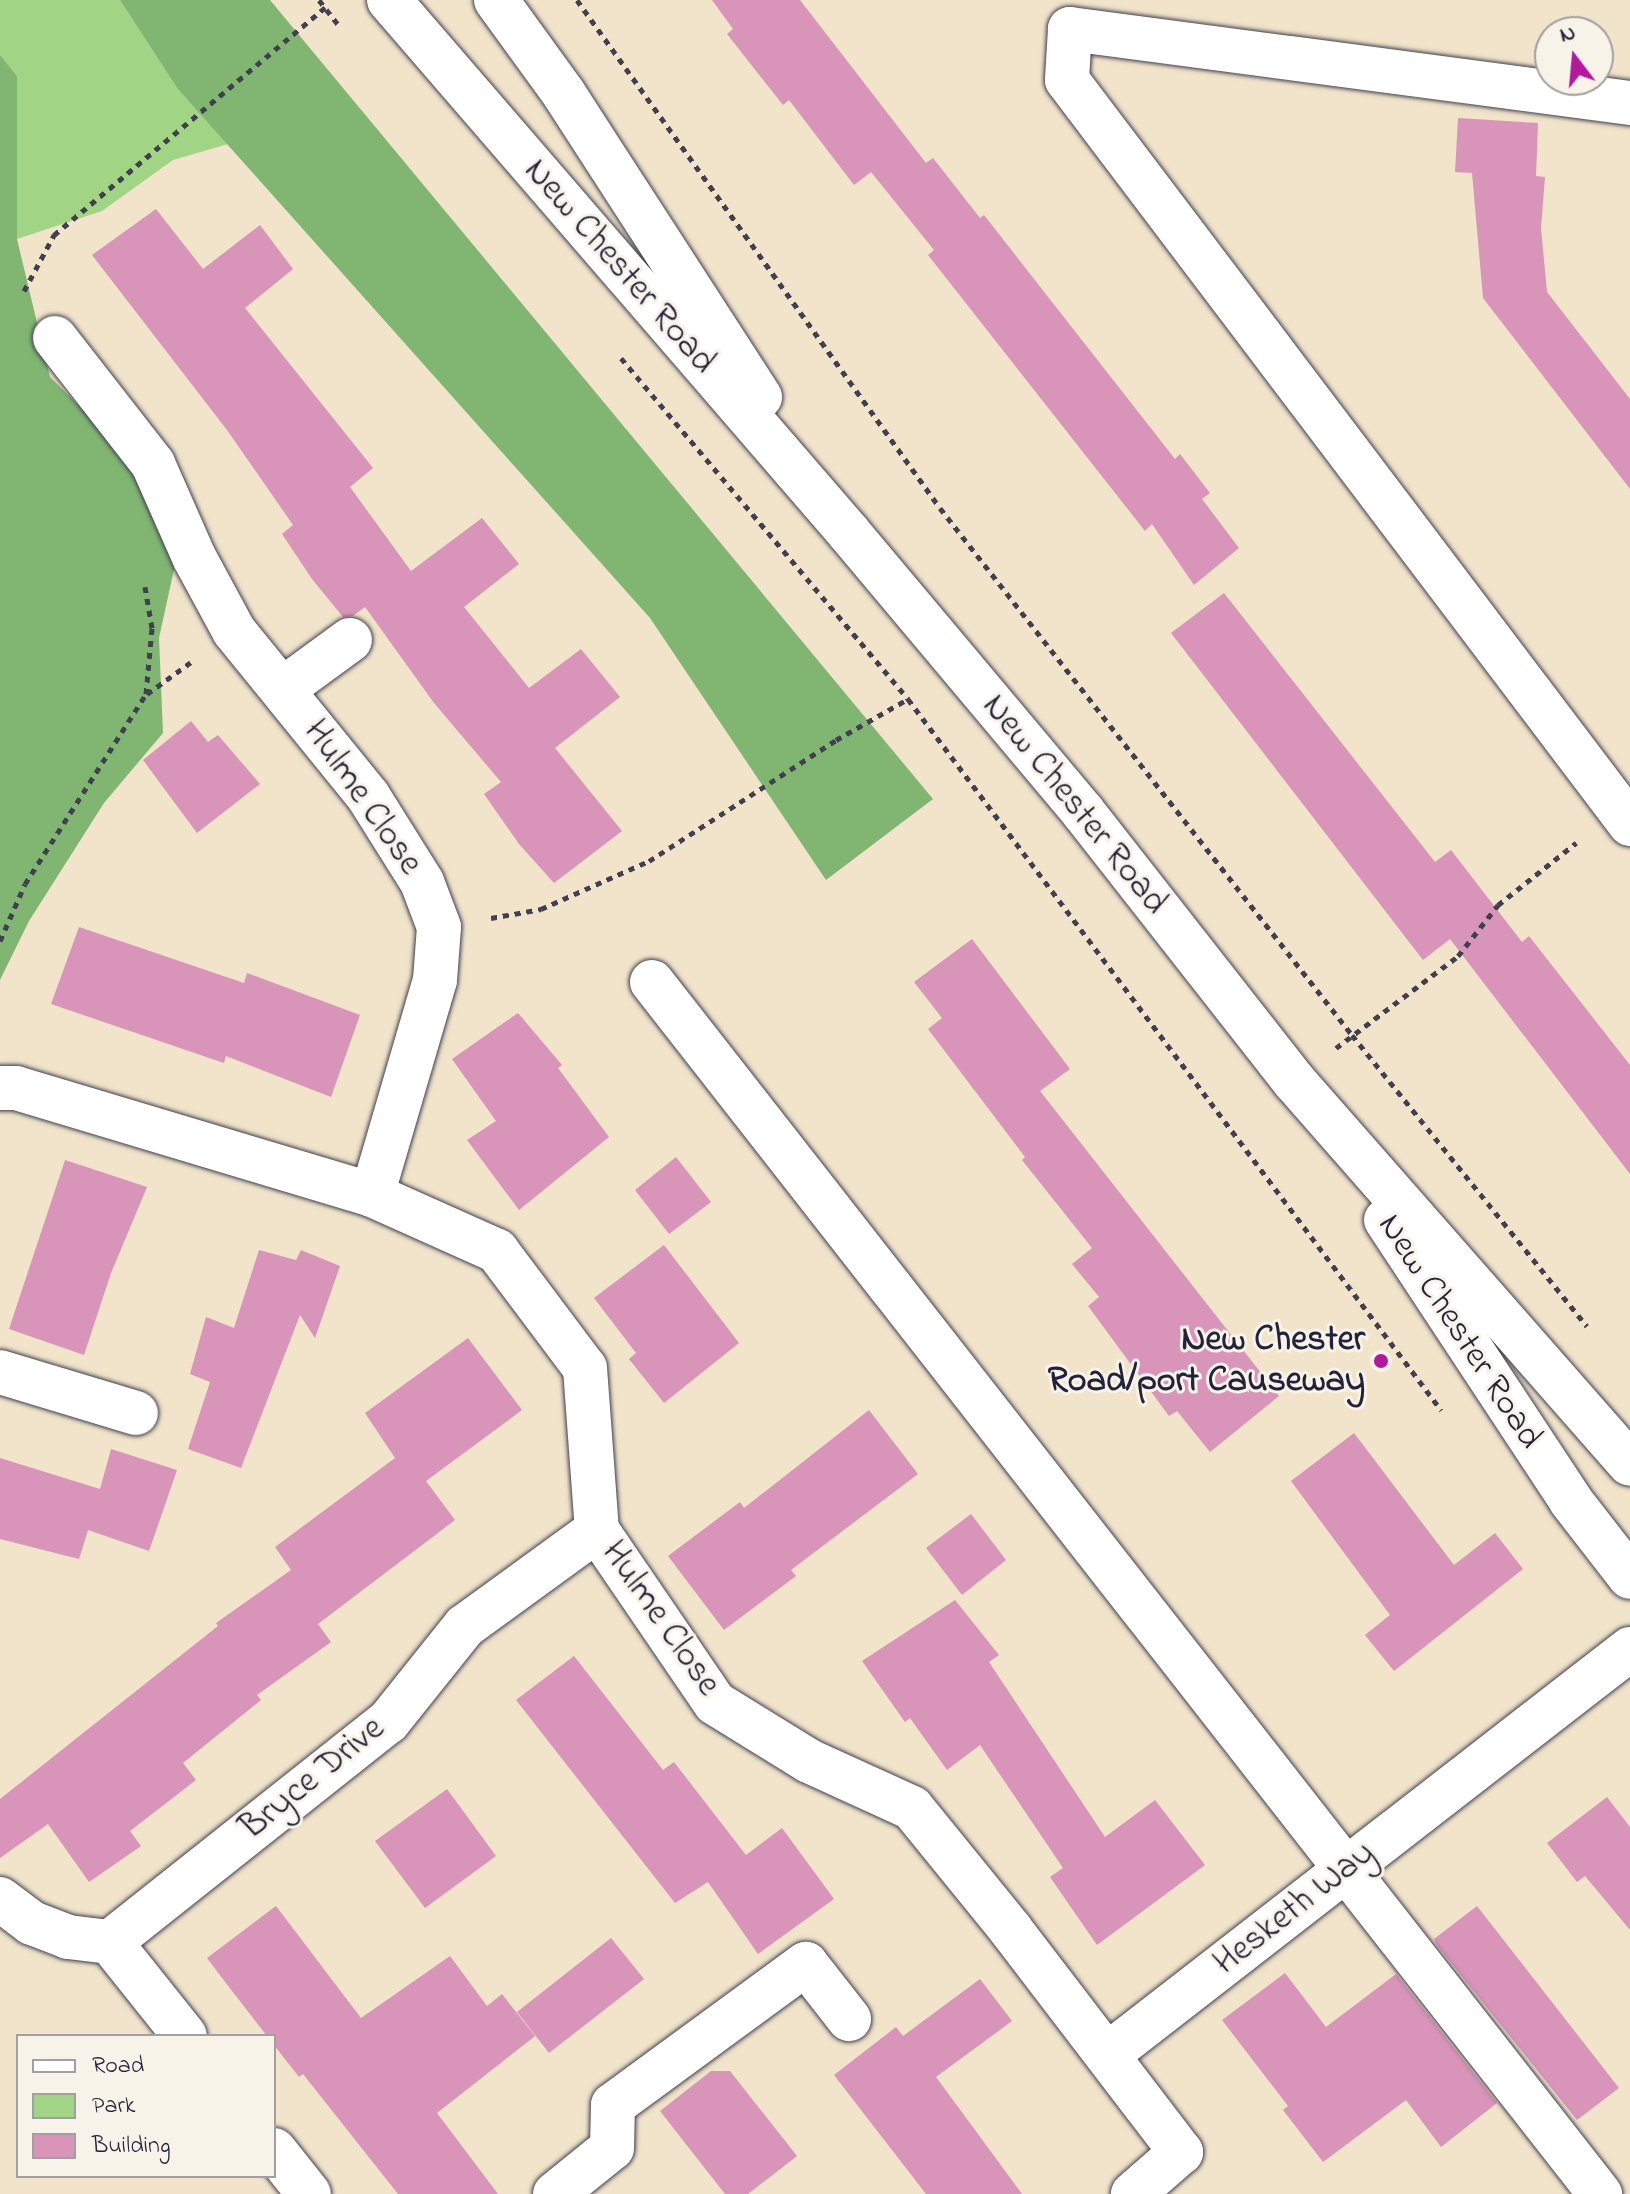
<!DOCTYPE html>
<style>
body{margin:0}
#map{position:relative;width:1630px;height:2194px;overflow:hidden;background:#f1e4ca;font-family:"Indie Flower",sans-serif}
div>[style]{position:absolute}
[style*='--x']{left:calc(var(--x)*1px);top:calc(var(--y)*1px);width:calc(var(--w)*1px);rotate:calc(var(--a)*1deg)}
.green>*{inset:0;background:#a1d485}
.forest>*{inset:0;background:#80b672}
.building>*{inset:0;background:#d894b9}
.path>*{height:5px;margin-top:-2.5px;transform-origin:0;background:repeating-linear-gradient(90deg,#413f50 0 6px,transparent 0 12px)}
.roads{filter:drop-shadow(0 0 2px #413f50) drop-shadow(0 0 2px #413f50)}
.minor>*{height:44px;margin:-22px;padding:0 22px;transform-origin:22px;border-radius:22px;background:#fff}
.highway>*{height:44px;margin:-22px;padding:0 22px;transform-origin:22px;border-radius:22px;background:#fff}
.dots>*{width:22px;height:22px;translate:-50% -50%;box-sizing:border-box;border:4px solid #f7f3e8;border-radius:50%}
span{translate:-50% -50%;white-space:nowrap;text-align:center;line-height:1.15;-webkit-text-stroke:6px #f7f3e8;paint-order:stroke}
.street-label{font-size:36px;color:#22223b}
.poi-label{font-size:36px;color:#22223b;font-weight:700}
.right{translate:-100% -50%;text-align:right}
.legend{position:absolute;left:16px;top:2034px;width:260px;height:144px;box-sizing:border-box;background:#f7f3e8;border:2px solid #a29fa3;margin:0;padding:10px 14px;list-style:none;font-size:24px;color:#22223b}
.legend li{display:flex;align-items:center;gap:16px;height:40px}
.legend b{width:40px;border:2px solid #a29fa3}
.north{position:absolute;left:1534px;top:16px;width:80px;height:80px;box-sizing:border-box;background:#f7f3e8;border:2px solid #a29fa3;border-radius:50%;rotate:344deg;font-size:22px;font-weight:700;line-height:32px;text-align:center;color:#22223b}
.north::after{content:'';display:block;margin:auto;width:28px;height:36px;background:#b5179e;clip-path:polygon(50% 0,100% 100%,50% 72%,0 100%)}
</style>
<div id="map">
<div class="green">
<i style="clip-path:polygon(0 0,120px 0,177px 88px,228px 144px,173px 160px,102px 211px,17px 239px,17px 76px,0 55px)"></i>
</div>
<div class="forest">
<i style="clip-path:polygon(120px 0,270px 0,933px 799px,826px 880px,650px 618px,177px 88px)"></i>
<i style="clip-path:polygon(0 55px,17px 76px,17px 239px,50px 377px,146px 472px,180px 542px,159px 638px,163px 733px,104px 803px,29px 921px,0 980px)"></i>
</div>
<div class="building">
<i style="clip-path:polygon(712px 0,800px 0,926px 163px,933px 158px,980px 218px,984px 215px,1175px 459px,1180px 454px,1210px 493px,1202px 499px,1239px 548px,1194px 585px,1152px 524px,1145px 531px,928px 255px,934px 250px,871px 172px,854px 185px,789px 100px,783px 105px,727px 34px,733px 29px)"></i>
<i style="clip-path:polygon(1458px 118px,1538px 123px,1536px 176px,1545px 177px,1541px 228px,1547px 292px,1630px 399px,1630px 489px,1483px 298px,1472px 173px,1455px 172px)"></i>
<i style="clip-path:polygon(156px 209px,203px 269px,260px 225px,293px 269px,245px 308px,373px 468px,350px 487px,411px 571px,482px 518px,519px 564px,464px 607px,529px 688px,581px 649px,620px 697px,555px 748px,622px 831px,554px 883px,519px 844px,484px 794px,501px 782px,434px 703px,365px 607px,353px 616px,343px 617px,312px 579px,282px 534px,293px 525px,227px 430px,92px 255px)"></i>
<i style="clip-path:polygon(1224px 593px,1435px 862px,1451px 850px,1522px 942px,1529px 936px,1630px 1065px,1630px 1174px,1450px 939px,1423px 960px,1171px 633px)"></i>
<i style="clip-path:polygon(191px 721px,208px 742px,218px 735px,260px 784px,197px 833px,143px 760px)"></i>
<i style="clip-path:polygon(79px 927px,244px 983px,247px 973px,360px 1015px,331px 1097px,226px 1056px,224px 1063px,51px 1004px)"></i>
<i style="clip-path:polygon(972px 939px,1070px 1069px,1040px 1091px,1279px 1396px,1210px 1452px,1177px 1411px,1169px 1416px,1088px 1306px,1099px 1297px,1072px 1264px,1092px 1248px,1022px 1160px,1025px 1157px,928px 1029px,942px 1018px,914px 982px)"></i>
<i style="clip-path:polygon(518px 1013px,562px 1065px,558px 1068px,609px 1137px,519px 1210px,467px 1140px,496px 1121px,452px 1059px)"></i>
<i style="clip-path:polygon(676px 1157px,711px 1202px,669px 1234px,635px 1190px)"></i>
<i style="clip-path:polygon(65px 1160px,147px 1187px,111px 1273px,84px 1355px,9px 1329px)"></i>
<i style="clip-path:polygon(664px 1245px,739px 1343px,664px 1403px,629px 1359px,636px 1353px,594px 1298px)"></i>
<i style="clip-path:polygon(259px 1250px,296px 1260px,301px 1250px,340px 1266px,315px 1338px,300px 1315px,241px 1468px,188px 1449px,210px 1382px,190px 1374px,206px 1317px,234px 1328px)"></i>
<i style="clip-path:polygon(468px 1338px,522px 1410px,426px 1481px,455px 1520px,318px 1624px,331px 1642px,257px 1695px,261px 1700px,183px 1763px,196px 1780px,130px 1831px,141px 1846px,89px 1882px,48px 1824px,0 1858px,0 1799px,218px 1626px,216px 1623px,291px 1570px,275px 1547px,395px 1458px,365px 1413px)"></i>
<i style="clip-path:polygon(869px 1410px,918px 1474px,791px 1570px,796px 1576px,724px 1630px,668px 1556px,740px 1502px,744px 1508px)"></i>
<i style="clip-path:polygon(1354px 1433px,1454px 1565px,1495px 1533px,1523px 1569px,1394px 1671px,1365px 1635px,1390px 1615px,1291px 1481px)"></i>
<i style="clip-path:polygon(111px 1449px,177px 1470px,149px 1551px,88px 1530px,79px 1559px,0 1539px,0 1458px,100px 1489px)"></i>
<i style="clip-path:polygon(971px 1514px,1006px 1560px,962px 1595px,926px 1548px)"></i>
<i style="clip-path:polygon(955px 1600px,999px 1655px,989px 1662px,1105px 1837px,1155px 1800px,1205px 1865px,1097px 1945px,1050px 1877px,1063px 1868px,980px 1745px,947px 1770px,910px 1718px,905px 1722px,862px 1661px)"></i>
<i style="clip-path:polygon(574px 1656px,663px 1770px,674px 1762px,746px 1855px,782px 1828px,834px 1899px,758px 1954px,708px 1882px,675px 1903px,516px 1700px)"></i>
<i style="clip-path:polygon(447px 1789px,496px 1856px,425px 1908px,375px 1841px)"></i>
<i style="clip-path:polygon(1607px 1797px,1630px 1827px,1630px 1930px,1585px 1876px,1577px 1882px,1547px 1843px)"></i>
<i style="clip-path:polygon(276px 1906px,361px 2018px,450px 1956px,487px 2006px,502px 1994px,535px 2036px,437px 2113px,498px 2194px,398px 2194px,303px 2074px,299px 2077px,274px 2045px,274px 2036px,267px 2036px,232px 1991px,207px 1958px)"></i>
<i style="clip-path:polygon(1477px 1906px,1619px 2088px,1577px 2120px,1436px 1944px,1434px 1939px)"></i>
<i style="clip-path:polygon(611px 1938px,644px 1979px,549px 2053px,517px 2012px)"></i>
<i style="clip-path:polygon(1285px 1973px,1326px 2027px,1396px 1974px,1497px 2103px,1441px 2147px,1406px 2100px,1323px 2162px,1283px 2110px,1288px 2106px,1222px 2020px)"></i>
<i style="clip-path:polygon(980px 1979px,1012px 2021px,936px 2077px,1022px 2194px,926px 2194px,834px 2075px,896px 2027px,903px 2036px)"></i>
<i style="clip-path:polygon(711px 2071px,730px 2071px,797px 2156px,748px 2194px,725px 2194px,660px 2111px)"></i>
</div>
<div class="path">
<i style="--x:319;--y:0;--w:31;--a:52"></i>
<i style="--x:577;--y:0;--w:624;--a:54.45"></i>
<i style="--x:940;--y:508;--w:669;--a:51.98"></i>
<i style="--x:1352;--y:1035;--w:374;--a:51.1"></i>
<i style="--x:24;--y:291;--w:64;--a:-61.8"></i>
<i style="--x:54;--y:235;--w:354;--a:-40"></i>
<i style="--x:621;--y:358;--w:446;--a:49.9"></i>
<i style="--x:908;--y:699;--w:889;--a:53.14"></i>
<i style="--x:147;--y:694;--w:54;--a:-36"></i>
<i style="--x:491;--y:918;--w:51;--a:-10.2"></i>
<i style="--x:541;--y:909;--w:118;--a:-24"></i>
<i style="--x:649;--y:861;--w:223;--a:-32.9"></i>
<i style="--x:836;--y:740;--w:83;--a:-29.7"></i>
<i style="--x:0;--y:941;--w:62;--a:-66.3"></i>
<i style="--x:25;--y:884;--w:225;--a:-57.5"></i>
<i style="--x:146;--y:694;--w:66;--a:-84.8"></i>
<i style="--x:152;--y:628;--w:42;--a:-99.7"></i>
<i style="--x:1336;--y:1048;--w:153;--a:-37"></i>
<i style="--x:1458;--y:956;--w:65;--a:-51.9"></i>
<i style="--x:1498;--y:905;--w:100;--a:-38.5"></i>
</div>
<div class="roads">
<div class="minor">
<i style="--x:1630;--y:103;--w:565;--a:-172.47"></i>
<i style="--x:1070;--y:29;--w:51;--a:93.4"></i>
<i style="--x:1067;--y:80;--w:933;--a:52.88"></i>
<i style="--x:55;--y:338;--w:160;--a:52.1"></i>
<i style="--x:153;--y:464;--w:102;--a:66.2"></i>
<i style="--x:194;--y:557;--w:84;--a:61.6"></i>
<i style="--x:234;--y:631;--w:213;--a:50.9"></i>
<i style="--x:368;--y:796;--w:102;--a:57.9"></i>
<i style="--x:422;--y:882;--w:48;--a:69.3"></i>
<i style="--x:439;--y:927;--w:53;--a:94.3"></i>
<i style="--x:435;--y:980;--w:224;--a:106.3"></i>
<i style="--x:372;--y:1195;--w:137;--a:24.1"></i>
<i style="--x:497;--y:1251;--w:146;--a:53.1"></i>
<i style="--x:585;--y:1368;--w:162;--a:85.8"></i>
<i style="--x:597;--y:1530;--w:209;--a:55.7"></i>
<i style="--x:715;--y:1703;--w:110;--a:31.7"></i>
<i style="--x:809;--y:1761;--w:113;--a:24.5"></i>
<i style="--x:912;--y:1808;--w:157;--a:50.9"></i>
<i style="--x:1011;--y:1930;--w:280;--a:52.6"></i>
<i style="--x:1181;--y:2152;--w:64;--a:138.8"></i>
<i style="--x:283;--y:689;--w:83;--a:-36.2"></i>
<i style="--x:652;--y:982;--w:1539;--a:51.97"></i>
<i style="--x:0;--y:1088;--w:16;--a:0"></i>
<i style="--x:16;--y:1088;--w:372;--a:16.7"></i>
<i style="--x:0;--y:1372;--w:142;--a:16.8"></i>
<i style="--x:0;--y:1899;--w:40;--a:37"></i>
<i style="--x:32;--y:1923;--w:39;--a:21"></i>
<i style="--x:68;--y:1937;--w:42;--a:6.8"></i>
<i style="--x:110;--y:1942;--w:355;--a:-38.4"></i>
<i style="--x:388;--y:1722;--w:123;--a:-51.3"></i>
<i style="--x:465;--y:1626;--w:163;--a:-36"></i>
<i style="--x:110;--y:1942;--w:120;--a:51.4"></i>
<i style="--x:1107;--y:2055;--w:662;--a:-37.82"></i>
<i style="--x:274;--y:2150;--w:56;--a:51.5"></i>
<i style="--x:555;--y:2194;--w:73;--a:-38.9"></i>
<i style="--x:612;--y:2148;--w:43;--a:-88.7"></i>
<i style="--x:613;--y:2105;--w:239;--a:-36.2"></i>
<i style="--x:806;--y:1964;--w:70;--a:52"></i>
</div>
<div class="highway">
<i style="--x:389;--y:0;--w:704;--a:49.2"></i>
<i style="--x:849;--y:533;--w:364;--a:50"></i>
<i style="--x:1083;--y:812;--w:342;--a:51.9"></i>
<i style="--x:1294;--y:1081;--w:509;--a:48.74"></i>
<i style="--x:496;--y:0;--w:116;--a:54.1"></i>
<i style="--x:564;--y:94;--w:361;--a:57.1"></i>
<i style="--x:1386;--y:1220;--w:336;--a:56.6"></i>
<i style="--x:1571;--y:1501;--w:96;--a:52.2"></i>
</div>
</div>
<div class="dots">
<i style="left:1381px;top:1361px;background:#b5179e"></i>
</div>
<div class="street-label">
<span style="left:619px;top:267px;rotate:49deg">New Chester Road</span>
<span style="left:362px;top:798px;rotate:55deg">Hulme Close</span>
<span style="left:1074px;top:805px;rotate:51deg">New Chester Road</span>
<span style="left:1459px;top:1332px;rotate:57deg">New Chester Road</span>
<span style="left:660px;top:1619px;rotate:55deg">Hulme Close</span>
<span style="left:313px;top:1779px;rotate:-39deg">Bryce Drive</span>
<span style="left:1295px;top:1909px;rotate:-38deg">Hesketh Way</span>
</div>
<div class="poi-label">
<span class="right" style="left:1365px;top:1361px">New Chester<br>Road/port Causeway</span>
</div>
<ul class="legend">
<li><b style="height:10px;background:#fff"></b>Road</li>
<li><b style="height:22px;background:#a1d485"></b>Park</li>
<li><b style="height:22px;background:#d894b9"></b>Building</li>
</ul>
<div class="north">N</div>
</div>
